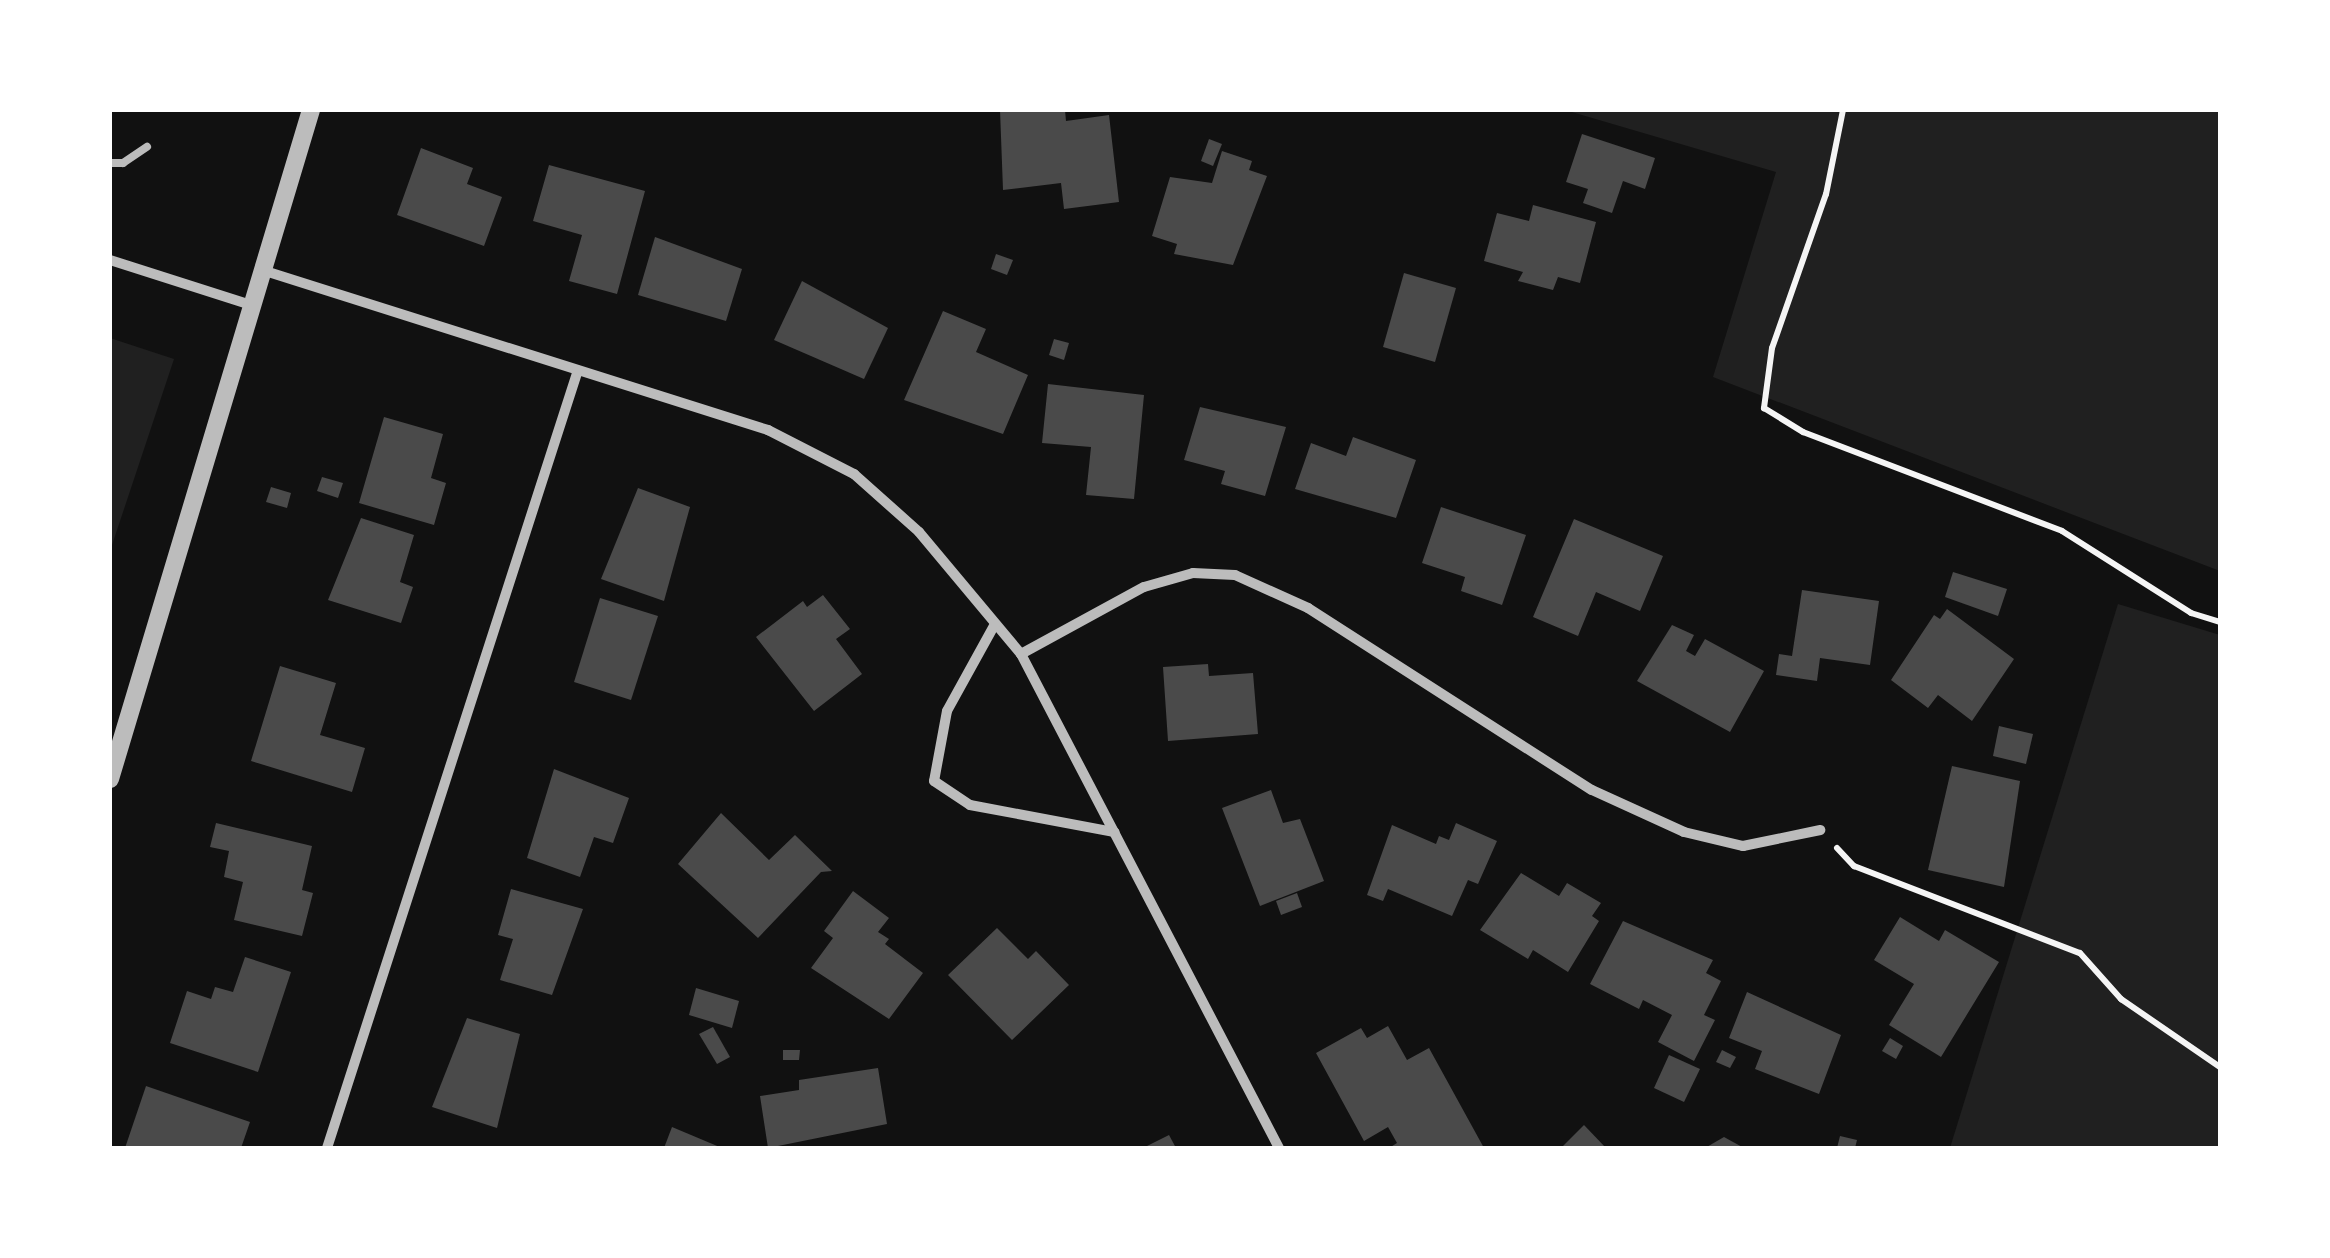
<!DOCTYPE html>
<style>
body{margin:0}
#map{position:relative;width:2330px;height:1258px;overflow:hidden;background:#111;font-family:"Public Sans",sans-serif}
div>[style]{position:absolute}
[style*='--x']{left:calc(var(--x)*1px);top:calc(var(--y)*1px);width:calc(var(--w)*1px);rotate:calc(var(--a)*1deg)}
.green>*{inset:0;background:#202020}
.building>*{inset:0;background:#4a4a4a}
.path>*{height:6px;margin:-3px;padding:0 3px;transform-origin:3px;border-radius:3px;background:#f5f5f5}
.service>*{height:8px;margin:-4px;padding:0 4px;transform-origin:4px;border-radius:4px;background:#bcbcbc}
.minor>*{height:10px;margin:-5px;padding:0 5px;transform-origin:5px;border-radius:5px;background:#bcbcbc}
.tertiary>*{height:18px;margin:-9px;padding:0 9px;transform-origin:9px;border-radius:9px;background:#bcbcbc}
span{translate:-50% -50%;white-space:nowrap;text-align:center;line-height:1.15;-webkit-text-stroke:10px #fff;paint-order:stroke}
.frame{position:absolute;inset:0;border:112px solid #fff;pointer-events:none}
</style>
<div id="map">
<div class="green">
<i style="clip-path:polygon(1565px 110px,2220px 110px,2220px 571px,1713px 377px,1776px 172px)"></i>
<i style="clip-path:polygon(110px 338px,174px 359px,110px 551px)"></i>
<i style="clip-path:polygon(2118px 604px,2220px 635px,2220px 1148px,1950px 1148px)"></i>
</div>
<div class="building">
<i style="clip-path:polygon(1000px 110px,1065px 110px,1066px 121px,1109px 115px,1119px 202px,1064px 209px,1061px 183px,1003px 190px)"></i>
<i style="clip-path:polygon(1582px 134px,1655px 158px,1645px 189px,1623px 181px,1612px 213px,1583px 203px,1588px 189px,1566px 182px)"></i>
<i style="clip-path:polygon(1209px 139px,1222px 144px,1213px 166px,1201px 161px)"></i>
<i style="clip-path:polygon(421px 148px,473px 168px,467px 184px,502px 197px,484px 246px,397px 215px)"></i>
<i style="clip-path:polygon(1222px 151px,1252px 161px,1249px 170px,1267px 176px,1233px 265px,1174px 254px,1177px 244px,1152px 236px,1170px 177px,1212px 183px)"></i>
<i style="clip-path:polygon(549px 165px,645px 191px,617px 294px,569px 281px,582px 235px,533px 221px)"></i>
<i style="clip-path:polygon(1533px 205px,1596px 222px,1580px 283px,1558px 277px,1553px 290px,1518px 281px,1523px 272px,1484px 261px,1497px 213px,1529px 221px)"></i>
<i style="clip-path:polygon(655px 237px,742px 269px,726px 321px,638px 295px)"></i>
<i style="clip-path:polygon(996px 254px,1013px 260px,1007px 275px,991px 269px)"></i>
<i style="clip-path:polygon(1404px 273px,1456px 288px,1435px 362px,1383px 347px)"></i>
<i style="clip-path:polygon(802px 281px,888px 328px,864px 379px,774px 340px)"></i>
<i style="clip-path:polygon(943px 311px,986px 329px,976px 352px,1028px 375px,1003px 434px,904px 400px)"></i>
<i style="clip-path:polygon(1054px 339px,1069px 343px,1064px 360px,1049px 355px)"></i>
<i style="clip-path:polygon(1048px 384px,1144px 395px,1134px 499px,1086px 495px,1091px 447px,1042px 443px)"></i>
<i style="clip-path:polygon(1200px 407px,1286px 427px,1265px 496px,1221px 484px,1225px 471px,1184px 460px)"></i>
<i style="clip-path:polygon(384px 417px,443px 434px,431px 478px,446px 483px,434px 525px,359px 503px)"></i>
<i style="clip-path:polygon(1353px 437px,1416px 460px,1396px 518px,1295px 489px,1311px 443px,1346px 456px)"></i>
<i style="clip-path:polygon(322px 477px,343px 483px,338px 498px,317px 491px)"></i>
<i style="clip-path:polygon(271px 487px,291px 493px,287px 508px,266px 502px)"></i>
<i style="clip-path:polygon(638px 488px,690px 507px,664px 601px,601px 579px)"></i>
<i style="clip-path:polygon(1441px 507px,1526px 535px,1502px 605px,1461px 591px,1465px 577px,1422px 563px)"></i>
<i style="clip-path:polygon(361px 518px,414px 535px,400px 582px,413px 587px,401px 623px,328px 600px)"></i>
<i style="clip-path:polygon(1574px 519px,1663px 556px,1640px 611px,1596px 592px,1578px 636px,1533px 617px)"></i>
<i style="clip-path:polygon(1953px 572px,2007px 589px,1998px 616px,1945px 597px)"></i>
<i style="clip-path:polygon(1802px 590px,1879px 601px,1870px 665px,1820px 658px,1817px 681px,1776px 675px,1779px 654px,1792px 656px)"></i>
<i style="clip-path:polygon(823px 595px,850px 629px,836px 639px,862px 674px,814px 711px,756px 637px,803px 601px,807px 607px)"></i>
<i style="clip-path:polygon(600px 598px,658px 616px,631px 700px,574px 682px)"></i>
<i style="clip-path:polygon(1947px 609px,2014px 659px,1972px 721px,1938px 695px,1928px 708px,1891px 680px,1934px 615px,1940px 619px)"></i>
<i style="clip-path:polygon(1672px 625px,1694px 635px,1686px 651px,1695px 656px,1705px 639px,1764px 671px,1730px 732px,1637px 681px)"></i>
<i style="clip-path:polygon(1208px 664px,1209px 676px,1253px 673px,1258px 734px,1168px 741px,1163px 667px)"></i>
<i style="clip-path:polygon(280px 666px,336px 683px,320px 735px,365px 748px,352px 792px,251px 761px)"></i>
<i style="clip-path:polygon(1999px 726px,2033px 734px,2026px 764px,1993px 756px)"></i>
<i style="clip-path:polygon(1952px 766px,2020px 781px,2004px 887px,1928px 870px)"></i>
<i style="clip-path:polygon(554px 769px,629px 798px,613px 843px,594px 837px,580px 877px,527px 858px)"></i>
<i style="clip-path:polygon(1271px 790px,1283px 823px,1300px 819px,1324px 881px,1260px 906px,1222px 808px)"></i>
<i style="clip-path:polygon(721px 813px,769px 860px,795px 835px,832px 871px,821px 872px,758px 938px,678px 864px)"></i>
<i style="clip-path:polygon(216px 823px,312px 846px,302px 890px,313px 893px,302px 936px,234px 920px,243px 882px,224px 877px,229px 851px,210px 847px)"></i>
<i style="clip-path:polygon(1456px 823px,1497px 841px,1478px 884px,1468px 880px,1452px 916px,1388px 889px,1383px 901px,1367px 895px,1392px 825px,1436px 844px,1439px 836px,1449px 840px)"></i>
<i style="clip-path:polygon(1521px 873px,1559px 896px,1567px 883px,1601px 903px,1592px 916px,1599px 921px,1568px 972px,1533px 950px,1528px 959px,1480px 930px)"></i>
<i style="clip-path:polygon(511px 889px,583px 909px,552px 995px,500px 980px,513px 939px,498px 935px)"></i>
<i style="clip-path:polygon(853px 891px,889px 918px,878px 932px,889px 939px,885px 944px,923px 973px,889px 1019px,811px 968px,833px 938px,824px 931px)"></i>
<i style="clip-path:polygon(1297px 893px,1302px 907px,1281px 915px,1276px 901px)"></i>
<i style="clip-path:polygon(1900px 917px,1939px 941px,1945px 930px,1999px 962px,1941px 1057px,1889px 1025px,1914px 984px,1874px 960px)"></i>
<i style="clip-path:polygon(1623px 921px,1713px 960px,1706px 973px,1721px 981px,1704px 1015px,1715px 1020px,1694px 1061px,1658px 1042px,1672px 1015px,1643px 1000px,1639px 1009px,1590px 984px)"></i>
<i style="clip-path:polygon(997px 928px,1028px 959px,1036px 951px,1069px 985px,1012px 1040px,948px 975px)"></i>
<i style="clip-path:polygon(245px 957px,291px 972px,258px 1072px,170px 1043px,187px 991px,211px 999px,215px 987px,233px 992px)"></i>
<i style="clip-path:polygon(696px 988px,739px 1001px,732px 1028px,689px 1015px)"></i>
<i style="clip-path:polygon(1747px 992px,1841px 1035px,1819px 1094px,1755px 1069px,1762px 1051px,1729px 1038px)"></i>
<i style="clip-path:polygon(467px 1018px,520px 1034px,497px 1128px,432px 1107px)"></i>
<i style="clip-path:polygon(1388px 1026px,1407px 1060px,1429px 1048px,1484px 1148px,1389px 1148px,1397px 1143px,1388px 1127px,1364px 1141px,1316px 1053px,1361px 1028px,1367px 1038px)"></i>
<i style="clip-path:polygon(713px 1027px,730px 1057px,717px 1064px,699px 1034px)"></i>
<i style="clip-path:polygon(1890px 1038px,1903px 1046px,1896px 1059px,1882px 1051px)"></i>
<i style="clip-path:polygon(783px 1050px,800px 1050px,799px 1060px,783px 1060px)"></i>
<i style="clip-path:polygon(1722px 1050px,1736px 1057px,1730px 1068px,1716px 1062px)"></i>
<i style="clip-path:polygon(1669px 1055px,1700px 1069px,1684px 1102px,1654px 1088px)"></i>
<i style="clip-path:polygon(878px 1068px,887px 1124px,768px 1148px,760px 1096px,799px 1090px,799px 1080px)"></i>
<i style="clip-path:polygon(146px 1086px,250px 1122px,241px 1148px,125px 1148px)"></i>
<i style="clip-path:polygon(1584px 1125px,1606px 1148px,1561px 1148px)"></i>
<i style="clip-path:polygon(672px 1127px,722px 1148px,664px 1148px)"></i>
<i style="clip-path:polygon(1169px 1135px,1176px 1148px,1143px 1148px)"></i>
<i style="clip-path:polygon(1840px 1136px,1857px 1140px,1855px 1148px,1837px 1148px)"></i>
<i style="clip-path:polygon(1724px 1137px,1744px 1148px,1705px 1148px)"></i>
</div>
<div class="path">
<i style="--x:1843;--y:110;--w:86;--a:101.4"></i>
<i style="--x:1826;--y:194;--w:163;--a:109.3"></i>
<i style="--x:1772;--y:348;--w:61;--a:97.6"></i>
<i style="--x:1764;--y:408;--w:46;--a:31.6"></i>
<i style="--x:1803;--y:432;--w:277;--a:20.9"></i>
<i style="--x:2062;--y:531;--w:153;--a:32.4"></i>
<i style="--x:2191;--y:613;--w:30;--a:17"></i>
<i style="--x:1837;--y:848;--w:25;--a:47"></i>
<i style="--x:1854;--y:866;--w:242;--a:21.1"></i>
<i style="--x:2080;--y:953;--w:62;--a:48.3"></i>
<i style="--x:2121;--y:999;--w:120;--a:34.5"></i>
</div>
<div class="service">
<i style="--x:110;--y:163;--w:13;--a:0"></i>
<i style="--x:123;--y:163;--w:29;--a:-34"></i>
</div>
<div class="minor">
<i style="--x:110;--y:260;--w:148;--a:17.7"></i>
<i style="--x:262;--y:270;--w:531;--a:17.55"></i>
<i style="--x:768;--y:430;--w:97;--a:27.1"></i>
<i style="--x:854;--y:474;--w:87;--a:41.7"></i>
<i style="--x:919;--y:532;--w:159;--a:50.1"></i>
<i style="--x:1021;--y:654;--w:140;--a:-28.6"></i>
<i style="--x:1144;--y:587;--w:51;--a:-15.9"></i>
<i style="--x:1193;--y:573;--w:42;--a:2.7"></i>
<i style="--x:1235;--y:575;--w:80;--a:24.3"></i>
<i style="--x:1308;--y:608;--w:337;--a:32.7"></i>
<i style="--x:1592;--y:790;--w:101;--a:24.5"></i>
<i style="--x:1684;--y:832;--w:61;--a:13.3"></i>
<i style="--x:1743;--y:846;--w:79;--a:-11.7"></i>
<i style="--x:995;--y:624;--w:99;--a:118.9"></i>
<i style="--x:947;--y:711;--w:71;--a:100.5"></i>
<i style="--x:934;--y:781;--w:43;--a:33.7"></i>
<i style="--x:970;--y:805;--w:147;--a:10.6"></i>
<i style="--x:1021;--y:654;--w:557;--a:62.42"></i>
<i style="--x:327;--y:1148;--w:817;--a:-72.12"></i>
</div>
<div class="tertiary">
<i style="--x:110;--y:779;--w:699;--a:-73.28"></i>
</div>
<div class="frame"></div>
</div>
